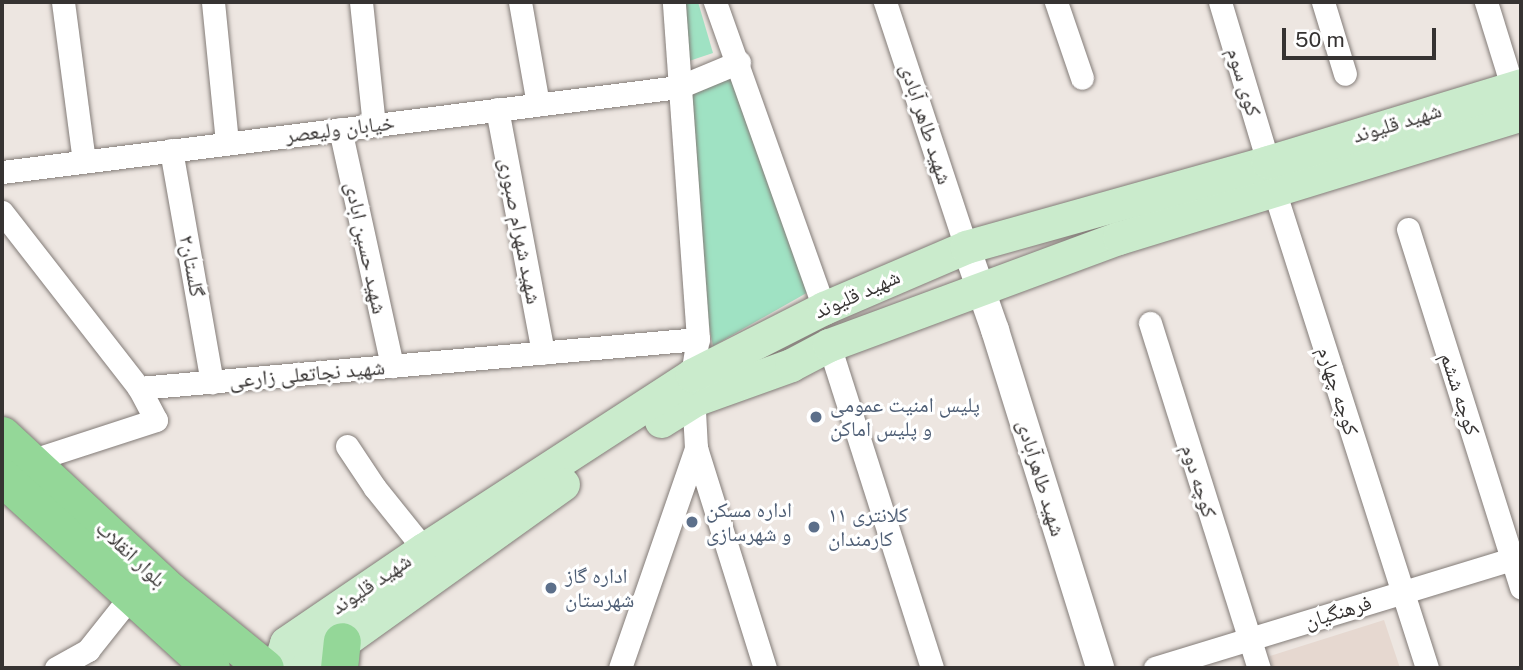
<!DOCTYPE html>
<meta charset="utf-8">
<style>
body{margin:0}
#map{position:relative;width:1523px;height:670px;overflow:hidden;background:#ede6e1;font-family:"Public Sans","Noto Naskh Arabic",sans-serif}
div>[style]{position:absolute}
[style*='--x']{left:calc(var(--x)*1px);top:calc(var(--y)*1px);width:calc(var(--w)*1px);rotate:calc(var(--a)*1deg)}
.built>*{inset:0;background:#e6d8d0}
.green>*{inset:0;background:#9fe2c3}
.roads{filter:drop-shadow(0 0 2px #837c78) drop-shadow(0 0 2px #837c78)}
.minor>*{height:23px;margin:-11.5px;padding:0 11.5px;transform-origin:11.5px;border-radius:11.5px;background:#fff}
.tertiary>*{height:28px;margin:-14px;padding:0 14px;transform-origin:14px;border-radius:14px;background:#fff}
.secondary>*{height:33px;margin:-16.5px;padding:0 16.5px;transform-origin:16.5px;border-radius:16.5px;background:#caebcc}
.primary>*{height:37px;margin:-18.5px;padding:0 18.5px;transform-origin:18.5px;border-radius:18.5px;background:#94d798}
.dots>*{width:19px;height:19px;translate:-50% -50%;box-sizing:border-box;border:4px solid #fff;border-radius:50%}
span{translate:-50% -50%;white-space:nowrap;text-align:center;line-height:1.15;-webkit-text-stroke:6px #fff;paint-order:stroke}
.street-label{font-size:21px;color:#363332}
.service-label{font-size:21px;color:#4e5e75}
.left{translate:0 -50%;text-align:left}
.frame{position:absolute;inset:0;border:4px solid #363332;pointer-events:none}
.scale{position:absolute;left:1282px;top:28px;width:154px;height:32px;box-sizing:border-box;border:4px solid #363332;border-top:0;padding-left:9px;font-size:21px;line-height:24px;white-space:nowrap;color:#363332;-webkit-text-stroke:5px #fff;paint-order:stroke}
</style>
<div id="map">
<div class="built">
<i style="clip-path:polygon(1384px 620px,1400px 668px,1273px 668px,1270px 656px)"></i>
</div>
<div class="green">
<i style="clip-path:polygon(684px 2px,698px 2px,713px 53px,689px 61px)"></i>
<i style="clip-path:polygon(736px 73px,810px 291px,713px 346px,703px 297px,688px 93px)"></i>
</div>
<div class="roads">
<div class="minor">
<i style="--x:63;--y:2;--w:160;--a:82.5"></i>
<i style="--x:213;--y:2;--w:142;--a:84.3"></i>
<i style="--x:361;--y:2;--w:124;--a:84"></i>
<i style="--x:520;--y:2;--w:104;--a:80"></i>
<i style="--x:715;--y:2;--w:325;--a:70.4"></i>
<i style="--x:885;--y:2;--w:258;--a:71.7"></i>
<i style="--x:1056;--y:2;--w:80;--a:71.1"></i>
<i style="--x:1220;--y:2;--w:167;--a:73.3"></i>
<i style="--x:1323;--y:2;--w:75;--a:73"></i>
<i style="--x:1486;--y:2;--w:102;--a:72.8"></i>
<i style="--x:497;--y:109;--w:248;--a:79.3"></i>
<i style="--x:340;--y:129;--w:243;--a:77.6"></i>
<i style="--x:171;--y:150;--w:236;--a:80"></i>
<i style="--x:2;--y:172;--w:682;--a:-7.16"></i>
<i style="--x:679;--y:87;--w:65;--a:-22.6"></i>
<i style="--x:1274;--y:190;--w:502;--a:72.25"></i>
<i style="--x:2;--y:212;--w:223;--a:52.1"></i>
<i style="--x:139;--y:388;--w:36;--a:62"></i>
<i style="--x:156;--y:420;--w:133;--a:162"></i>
<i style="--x:1408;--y:229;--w:376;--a:72.5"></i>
<i style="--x:1150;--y:323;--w:362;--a:72.5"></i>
<i style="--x:829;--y:345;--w:339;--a:72.3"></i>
<i style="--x:139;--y:388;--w:561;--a:-5.01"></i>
<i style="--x:347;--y:446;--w:50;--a:56.3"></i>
<i style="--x:375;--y:488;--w:78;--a:51.2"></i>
<i style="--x:696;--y:448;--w:231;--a:72.6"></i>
<i style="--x:56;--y:668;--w:37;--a:-29"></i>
<i style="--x:88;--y:650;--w:69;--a:-51.5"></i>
<i style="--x:620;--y:668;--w:233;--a:-70.9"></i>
<i style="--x:696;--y:448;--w:73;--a:-93.1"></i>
<i style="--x:692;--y:375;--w:36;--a:-81"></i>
<i style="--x:698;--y:339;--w:338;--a:-94.1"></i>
<i style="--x:1155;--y:668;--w:383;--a:-17"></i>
</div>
<div class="tertiary">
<i style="--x:966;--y:247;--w:88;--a:70.7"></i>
<i style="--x:995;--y:330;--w:354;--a:72.7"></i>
</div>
<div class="secondary">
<i style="--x:661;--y:421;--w:39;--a:-32"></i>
<i style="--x:694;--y:400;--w:103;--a:-19.8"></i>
<i style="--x:791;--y:365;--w:43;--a:-27.8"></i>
<i style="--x:829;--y:345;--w:309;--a:-20.3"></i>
<i style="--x:1119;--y:238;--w:421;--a:-17.1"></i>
<i style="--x:278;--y:668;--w:26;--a:-72"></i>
<i style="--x:286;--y:643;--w:167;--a:-34.3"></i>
<i style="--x:424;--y:549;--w:320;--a:-33"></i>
<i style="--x:692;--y:375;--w:148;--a:-26.9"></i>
<i style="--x:824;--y:308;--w:155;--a:-23.2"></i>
<i style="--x:966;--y:247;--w:314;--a:-15.7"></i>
<i style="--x:1268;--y:162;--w:264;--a:-16.9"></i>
<i style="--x:306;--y:668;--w:316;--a:-35.6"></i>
</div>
<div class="primary">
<i style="--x:2;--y:435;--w:229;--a:42.9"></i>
<i style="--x:170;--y:591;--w:122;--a:39"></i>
<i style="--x:2;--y:477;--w:283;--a:42.4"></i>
<i style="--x:339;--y:668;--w:27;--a:-84"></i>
</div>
</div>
<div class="dots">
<i style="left:816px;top:417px;background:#5c6f8a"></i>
<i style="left:692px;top:522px;background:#5c6f8a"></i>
<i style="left:814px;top:527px;background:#5c6f8a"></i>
<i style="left:551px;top:588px;background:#5c6f8a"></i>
</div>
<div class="street-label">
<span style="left:1244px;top:82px;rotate:73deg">کوی سوم</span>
<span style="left:1397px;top:123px;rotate:-17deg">شهید قلیوند</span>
<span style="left:926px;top:124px;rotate:72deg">شهید طاهر آبادی</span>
<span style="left:340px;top:129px;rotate:-7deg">خیابان ولیعصر</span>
<span style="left:520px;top:231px;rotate:79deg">شهید شهرام صبوری</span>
<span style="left:366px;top:248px;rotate:78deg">شهید حسین ابادی</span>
<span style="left:192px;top:266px;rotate:80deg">گلستان۲</span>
<span style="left:857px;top:294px;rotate:-24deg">شهید قلیوند</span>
<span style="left:307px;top:374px;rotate:-5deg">شهید نجاتعلی زارعی</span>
<span style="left:1338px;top:391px;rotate:72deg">کوچه چهارم</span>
<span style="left:1460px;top:394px;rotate:72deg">کوچه ششم</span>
<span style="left:1041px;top:478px;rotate:73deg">شهید طاهرآبادی</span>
<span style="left:1199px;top:481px;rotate:73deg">کوچه دوم</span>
<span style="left:131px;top:554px;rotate:43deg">بلوار انقلاب</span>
<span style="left:371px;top:584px;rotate:-34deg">شهید قلیوند</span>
<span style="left:1338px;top:612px;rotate:-17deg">فرهنگیان</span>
</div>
<div class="service-label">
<span class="left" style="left:830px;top:417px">پلیس امنیت عمومی<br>و پلیس اماکن</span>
<span class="left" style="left:706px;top:522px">اداره مسکن<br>و شهرسازی</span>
<span class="left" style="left:828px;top:527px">کلانتری ۱۱<br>کارمندان</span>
<span class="left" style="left:565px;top:588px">اداره گاز<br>شهرستان</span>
</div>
<div class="frame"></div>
<div class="scale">50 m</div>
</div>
